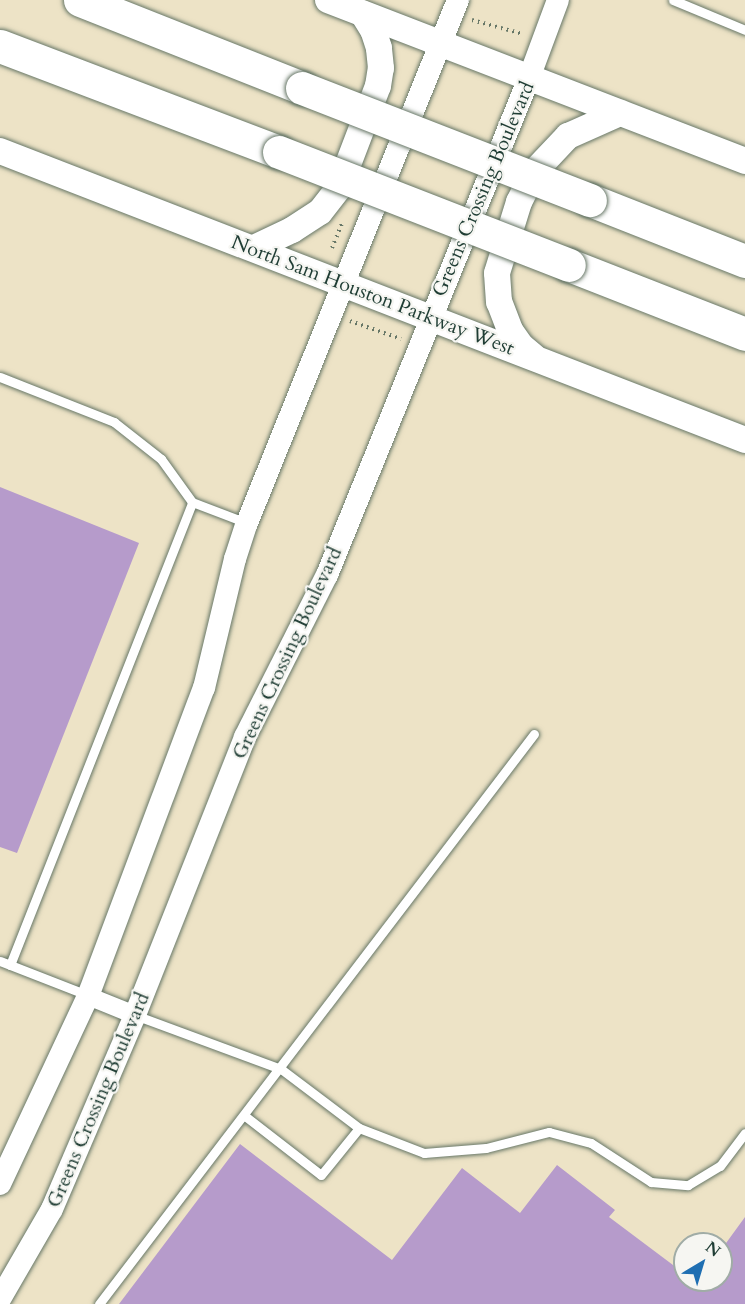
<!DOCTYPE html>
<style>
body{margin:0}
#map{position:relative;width:745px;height:1304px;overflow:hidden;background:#ede3c6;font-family:Cardo,serif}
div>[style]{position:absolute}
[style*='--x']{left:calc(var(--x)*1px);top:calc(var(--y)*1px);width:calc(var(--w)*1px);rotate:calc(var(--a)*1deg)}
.building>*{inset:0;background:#b69bcb}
.path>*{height:4px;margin-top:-2px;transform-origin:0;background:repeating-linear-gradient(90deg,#677767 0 1.5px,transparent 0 6px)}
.roads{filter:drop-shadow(0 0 2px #677767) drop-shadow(0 0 2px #677767)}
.service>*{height:9px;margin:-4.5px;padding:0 4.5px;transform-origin:4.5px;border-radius:4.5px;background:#fff}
.minor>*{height:18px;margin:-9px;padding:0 9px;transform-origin:9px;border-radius:9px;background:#fff}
.tertiary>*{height:22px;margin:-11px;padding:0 11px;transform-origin:11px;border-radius:11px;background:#fff}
.secondary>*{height:26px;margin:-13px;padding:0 13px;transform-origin:13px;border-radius:13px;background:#fff}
.motorway>*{height:33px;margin:-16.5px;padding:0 16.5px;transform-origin:16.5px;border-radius:16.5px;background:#fff}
.bridges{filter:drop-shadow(0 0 2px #677767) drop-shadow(0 0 2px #677767)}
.motorway-bridge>*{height:33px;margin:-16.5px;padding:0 16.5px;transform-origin:16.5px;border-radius:16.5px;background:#fff}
span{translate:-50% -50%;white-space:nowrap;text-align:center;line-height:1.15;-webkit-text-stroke:4.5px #f6f6f2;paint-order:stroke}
.street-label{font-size:20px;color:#1f3d34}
.north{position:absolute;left:673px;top:1232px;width:60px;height:60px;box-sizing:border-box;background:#f6f6f2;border:2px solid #a0aca6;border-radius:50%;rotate:38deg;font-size:16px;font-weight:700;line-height:24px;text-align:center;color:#1f3d34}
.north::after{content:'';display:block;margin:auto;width:21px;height:27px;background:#1f6fb2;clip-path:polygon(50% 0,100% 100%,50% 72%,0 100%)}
</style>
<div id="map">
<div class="building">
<i style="clip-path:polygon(0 487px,139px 543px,17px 853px,0 847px)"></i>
<i style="clip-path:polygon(240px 1144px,392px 1260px,462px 1168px,520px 1213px,557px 1165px,615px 1210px,609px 1217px,685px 1274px,685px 1280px,696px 1283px,698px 1280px,721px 1280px,721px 1250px,745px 1217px,745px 1304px,119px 1304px)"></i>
</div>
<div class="path">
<i style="--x:472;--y:20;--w:53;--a:15.4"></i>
<i style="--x:332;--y:248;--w:27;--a:-68"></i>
<i style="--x:350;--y:321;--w:54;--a:19.4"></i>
</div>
<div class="roads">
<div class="service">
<i style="--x:673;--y:0;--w:78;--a:22.6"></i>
<i style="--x:0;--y:377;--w:123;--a:21.5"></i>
<i style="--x:114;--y:422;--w:60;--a:38.2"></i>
<i style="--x:161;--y:459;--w:53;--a:54.2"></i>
<i style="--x:192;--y:502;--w:59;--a:20.9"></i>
<i style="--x:0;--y:961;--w:93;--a:21.3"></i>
<i style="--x:10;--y:965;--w:497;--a:-68.5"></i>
<i style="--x:135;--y:1015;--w:156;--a:20.3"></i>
<i style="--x:281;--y:1069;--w:98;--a:37.1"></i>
<i style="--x:359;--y:1128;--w:70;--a:21"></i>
<i style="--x:424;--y:1153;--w:62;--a:-4.6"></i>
<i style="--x:486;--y:1148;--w:65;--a:-14.3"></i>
<i style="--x:549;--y:1132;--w:43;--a:14.7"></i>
<i style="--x:591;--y:1143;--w:72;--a:33"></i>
<i style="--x:651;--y:1182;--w:37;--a:5"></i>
<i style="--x:688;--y:1185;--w:37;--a:-31"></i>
<i style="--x:720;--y:1166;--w:41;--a:-52.9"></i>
<i style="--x:245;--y:1116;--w:96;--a:37.8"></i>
<i style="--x:321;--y:1175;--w:60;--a:-51"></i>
<i style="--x:99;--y:1304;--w:717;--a:-52.65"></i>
</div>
<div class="minor">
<i style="--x:88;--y:996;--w:51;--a:22"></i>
</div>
<div class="tertiary">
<i style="--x:0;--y:1184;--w:208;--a:-64.9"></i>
<i style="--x:88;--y:996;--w:329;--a:-69.4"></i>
<i style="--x:204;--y:688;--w:133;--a:-76.5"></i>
<i style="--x:235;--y:559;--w:38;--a:-72"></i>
<i style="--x:247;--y:523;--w:564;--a:-68.03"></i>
<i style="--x:0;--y:1299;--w:104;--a:-60"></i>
<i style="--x:52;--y:1209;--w:211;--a:-66.8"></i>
<i style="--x:135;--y:1015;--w:299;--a:-68.4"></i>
<i style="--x:245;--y:737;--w:182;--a:-63.2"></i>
<i style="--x:327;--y:575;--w:536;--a:-67.88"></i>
<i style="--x:529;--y:78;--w:83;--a:-69.6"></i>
</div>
<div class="secondary">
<i style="--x:328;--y:0;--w:447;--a:21.1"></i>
<i style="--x:0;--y:151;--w:799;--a:21.2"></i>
<i style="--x:254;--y:248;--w:42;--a:-25.3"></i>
<i style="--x:292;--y:230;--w:33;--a:-33"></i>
<i style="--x:320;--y:212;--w:31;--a:-52"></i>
<i style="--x:339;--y:188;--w:109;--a:-69.1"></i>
<i style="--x:378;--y:86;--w:18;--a:-81"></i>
<i style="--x:381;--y:68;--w:20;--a:-96"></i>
<i style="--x:379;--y:48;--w:19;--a:-108"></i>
<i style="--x:373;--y:30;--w:19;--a:-122"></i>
<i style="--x:533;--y:356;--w:16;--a:-140"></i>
<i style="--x:521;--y:346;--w:19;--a:-125"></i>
<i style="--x:510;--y:330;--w:30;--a:-111"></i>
<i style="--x:499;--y:302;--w:29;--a:-94"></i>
<i style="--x:497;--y:273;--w:74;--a:-72.8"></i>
<i style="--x:519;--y:202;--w:34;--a:-63"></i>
<i style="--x:534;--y:172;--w:50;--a:-46.6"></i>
<i style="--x:568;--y:136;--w:57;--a:-23.9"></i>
</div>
<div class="motorway">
<i style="--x:80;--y:0;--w:239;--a:21.6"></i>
<i style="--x:0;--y:46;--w:298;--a:20.8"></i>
<i style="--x:590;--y:200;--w:167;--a:21.5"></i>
<i style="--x:569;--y:265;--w:189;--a:21.4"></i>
</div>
</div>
<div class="bridges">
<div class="motorway-bridge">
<i style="--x:302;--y:88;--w:309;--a:21.3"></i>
<i style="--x:279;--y:152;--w:311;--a:21.3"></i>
</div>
</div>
<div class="street-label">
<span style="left:483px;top:189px;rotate:-67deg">Greens Crossing Boulevard</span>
<span style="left:373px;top:295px;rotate:21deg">North Sam Houston Parkway West</span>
<span style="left:287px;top:653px;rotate:-65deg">Greens Crossing Boulevard</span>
<span style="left:98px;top:1100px;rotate:-67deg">Greens Crossing Boulevard</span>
</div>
<div class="north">N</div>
</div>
